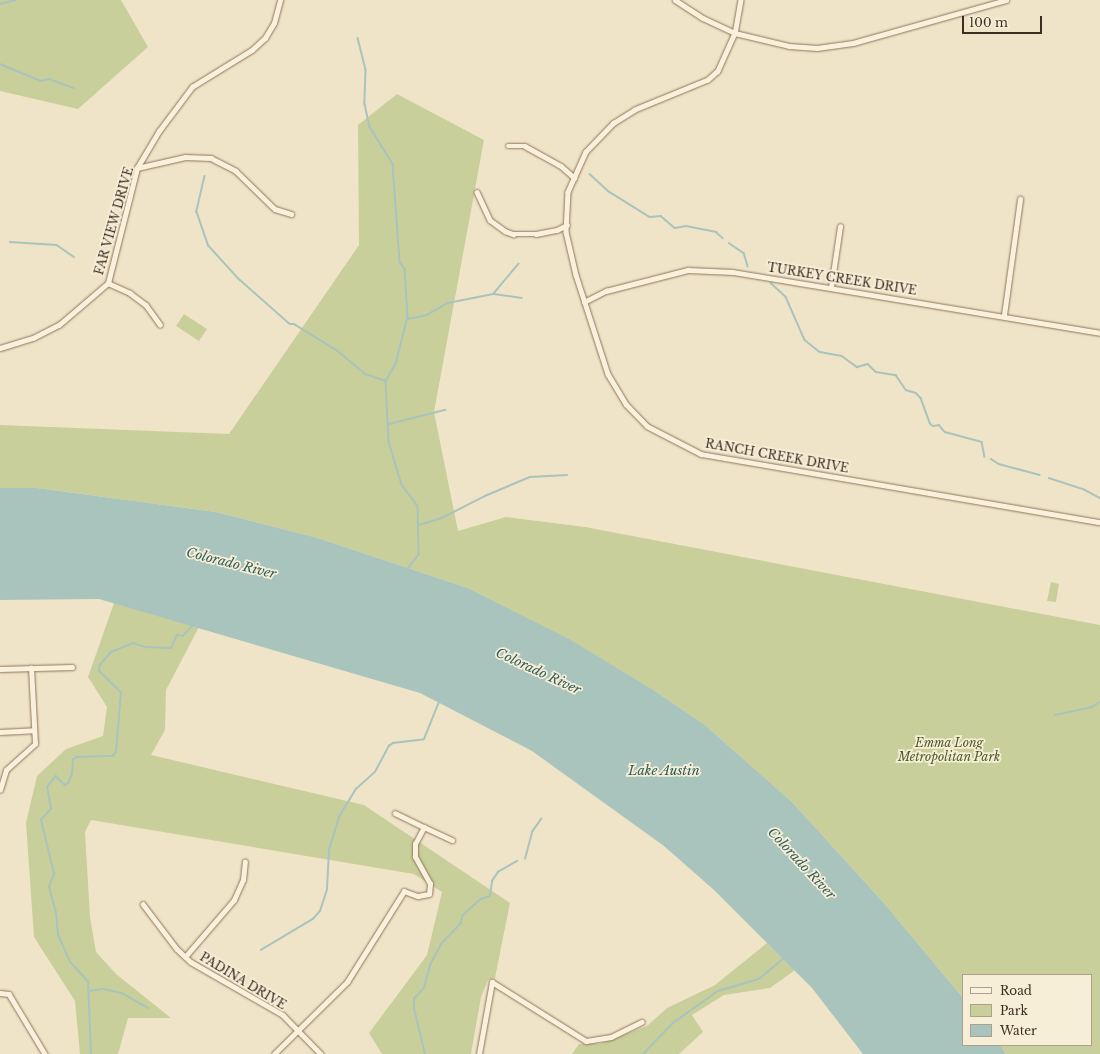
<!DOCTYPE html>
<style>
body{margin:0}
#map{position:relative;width:1100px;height:1054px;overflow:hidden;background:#f0e4c8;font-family:"Libre Baskerville",serif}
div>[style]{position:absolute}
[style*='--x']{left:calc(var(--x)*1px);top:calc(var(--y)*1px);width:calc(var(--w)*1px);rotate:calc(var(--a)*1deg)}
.green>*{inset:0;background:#c9cf9b}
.water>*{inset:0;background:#a9c4bc}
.stream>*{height:1.5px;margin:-0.75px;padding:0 0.75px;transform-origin:0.75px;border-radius:0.75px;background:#a9c4bc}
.roads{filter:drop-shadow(0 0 1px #8d765c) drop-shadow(0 0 1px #8d765c)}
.minor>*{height:4.5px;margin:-2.25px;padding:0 2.25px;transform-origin:2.25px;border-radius:2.25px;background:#faf1dc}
span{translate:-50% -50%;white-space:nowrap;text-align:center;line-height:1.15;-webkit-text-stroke:3.5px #f7eed8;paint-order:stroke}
.street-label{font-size:12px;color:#3d2e20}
.park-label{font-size:12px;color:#4d5a26;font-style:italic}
.water-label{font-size:13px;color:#2f5d5a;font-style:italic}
.legend{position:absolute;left:962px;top:974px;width:130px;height:72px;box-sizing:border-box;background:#f7eed8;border:1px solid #ada18e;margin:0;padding:5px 7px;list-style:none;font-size:12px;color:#3d2e20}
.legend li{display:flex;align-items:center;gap:8px;height:20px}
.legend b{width:20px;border:1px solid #ada18e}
.scale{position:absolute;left:962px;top:16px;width:80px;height:18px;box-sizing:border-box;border:2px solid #3d2e20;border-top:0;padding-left:5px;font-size:12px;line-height:14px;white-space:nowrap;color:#3d2e20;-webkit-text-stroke:3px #f7eed8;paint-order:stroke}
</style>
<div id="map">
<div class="green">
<i style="clip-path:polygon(0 0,121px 0,148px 47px,78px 109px,0 91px)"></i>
<i style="clip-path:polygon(397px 94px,484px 140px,434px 412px,458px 531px,506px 517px,585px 527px,1100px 625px,1100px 1054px,1006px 1054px,1000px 1045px,1091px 1045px,1091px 975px,963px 975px,963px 998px,883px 902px,792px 802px,705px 725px,652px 689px,568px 639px,468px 588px,318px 538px,216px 512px,37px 488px,0 488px,0 425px,229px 434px,359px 245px,358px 125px)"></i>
<i style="clip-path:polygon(184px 314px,207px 329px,199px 341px,176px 326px)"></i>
<i style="clip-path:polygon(1051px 582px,1059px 584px,1056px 602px,1047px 601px)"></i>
<i style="clip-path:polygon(114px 603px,199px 627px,166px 690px,165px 730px,151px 755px,364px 805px,510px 903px,495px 978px,488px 980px,481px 997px,471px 1054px,382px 1054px,369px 1033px,427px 955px,442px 892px,414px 874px,91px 820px,85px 832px,90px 917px,96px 952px,116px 974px,171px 1018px,128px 1018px,118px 1054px,80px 1054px,75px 1001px,34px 937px,26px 823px,37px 776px,66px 749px,103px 736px,107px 707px,88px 677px)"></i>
<i style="clip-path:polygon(767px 943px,795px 970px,770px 988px,724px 995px,692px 1015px,703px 1032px,679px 1054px,572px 1054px,579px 1044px,600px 1044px,647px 1026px,667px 1008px,715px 985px)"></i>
</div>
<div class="water">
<i style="clip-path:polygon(0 488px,37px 488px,216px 512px,318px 538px,468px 588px,569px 639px,652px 689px,705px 725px,792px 802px,883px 902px,963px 998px,963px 1045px,1000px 1045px,1006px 1054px,863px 1054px,812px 988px,714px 890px,664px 846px,532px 751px,420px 693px,99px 599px,0 600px)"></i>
</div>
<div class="stream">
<i style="--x:0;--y:4;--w:16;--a:-14"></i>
<i style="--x:358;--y:38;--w:33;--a:76"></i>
<i style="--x:366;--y:70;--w:34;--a:92"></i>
<i style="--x:365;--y:104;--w:24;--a:78"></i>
<i style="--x:370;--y:127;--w:44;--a:58.1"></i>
<i style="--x:393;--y:164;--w:98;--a:85.9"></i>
<i style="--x:400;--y:262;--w:9;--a:54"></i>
<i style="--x:405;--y:269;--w:48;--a:86.4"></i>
<i style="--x:408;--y:317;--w:49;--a:104.3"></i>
<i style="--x:396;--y:364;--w:20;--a:120"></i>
<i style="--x:386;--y:381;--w:61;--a:87.2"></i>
<i style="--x:389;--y:442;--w:45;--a:73.2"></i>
<i style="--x:402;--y:485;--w:26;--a:53"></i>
<i style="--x:418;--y:506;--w:49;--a:88.8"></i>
<i style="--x:419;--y:555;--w:18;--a:128"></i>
<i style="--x:0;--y:64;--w:44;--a:22.5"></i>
<i style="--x:41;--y:81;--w:8;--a:-14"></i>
<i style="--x:49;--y:79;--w:27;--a:20"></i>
<i style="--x:590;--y:174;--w:25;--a:43"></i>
<i style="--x:608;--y:191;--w:49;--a:31.8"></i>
<i style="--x:650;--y:217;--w:11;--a:-5"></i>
<i style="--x:661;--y:216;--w:18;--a:41"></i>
<i style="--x:675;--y:228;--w:11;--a:-10"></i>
<i style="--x:686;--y:226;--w:31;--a:11"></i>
<i style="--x:716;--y:232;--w:9;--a:41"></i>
<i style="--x:205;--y:176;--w:37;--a:103"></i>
<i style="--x:197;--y:212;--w:36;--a:71"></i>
<i style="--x:209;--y:246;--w:43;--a:47.8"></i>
<i style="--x:238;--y:278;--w:69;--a:41.5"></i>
<i style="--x:290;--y:324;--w:4;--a:0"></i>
<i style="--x:294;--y:324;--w:52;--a:31.5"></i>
<i style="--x:338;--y:351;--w:35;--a:40"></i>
<i style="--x:365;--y:374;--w:22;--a:18"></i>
<i style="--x:10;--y:242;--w:47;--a:3.7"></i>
<i style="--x:57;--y:245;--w:21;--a:35"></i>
<i style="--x:729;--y:243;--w:18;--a:34"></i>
<i style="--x:744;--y:253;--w:14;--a:73"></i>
<i style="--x:771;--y:283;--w:21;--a:43"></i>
<i style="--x:786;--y:297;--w:47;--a:66.2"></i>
<i style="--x:805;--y:340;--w:19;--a:39"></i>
<i style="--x:820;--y:352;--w:22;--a:10"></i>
<i style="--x:842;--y:356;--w:19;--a:36"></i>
<i style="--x:857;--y:367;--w:11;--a:-15"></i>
<i style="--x:868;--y:364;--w:11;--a:45"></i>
<i style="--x:876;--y:372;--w:20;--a:9"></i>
<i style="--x:896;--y:375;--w:18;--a:56"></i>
<i style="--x:906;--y:390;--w:10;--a:17"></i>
<i style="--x:916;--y:393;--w:7;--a:45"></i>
<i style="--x:921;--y:398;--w:27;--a:70"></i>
<i style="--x:930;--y:423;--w:4;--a:45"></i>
<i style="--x:933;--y:426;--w:6;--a:-9"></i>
<i style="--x:939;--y:425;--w:9;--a:49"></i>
<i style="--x:945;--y:432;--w:38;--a:15"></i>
<i style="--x:982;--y:442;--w:15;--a:79"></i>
<i style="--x:494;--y:293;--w:38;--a:-50"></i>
<i style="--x:408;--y:319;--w:19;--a:-12"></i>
<i style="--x:427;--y:315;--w:24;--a:-30"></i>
<i style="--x:448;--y:303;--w:47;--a:-11.1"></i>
<i style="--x:494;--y:294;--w:28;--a:8"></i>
<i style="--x:389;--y:424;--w:58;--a:-14"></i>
<i style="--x:991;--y:459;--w:9;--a:32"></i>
<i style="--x:999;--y:464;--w:42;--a:15"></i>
<i style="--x:1049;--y:478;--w:38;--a:18"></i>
<i style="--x:1085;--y:490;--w:17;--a:28"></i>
<i style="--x:419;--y:525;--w:24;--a:-17"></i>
<i style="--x:442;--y:518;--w:48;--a:-27.1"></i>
<i style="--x:485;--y:496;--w:49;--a:-22.9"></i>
<i style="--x:530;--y:477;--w:37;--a:-3"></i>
<i style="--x:1055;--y:715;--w:38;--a:-12"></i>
<i style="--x:1092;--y:707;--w:9;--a:-32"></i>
<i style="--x:525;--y:859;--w:28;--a:-75"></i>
<i style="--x:532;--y:832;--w:16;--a:-55"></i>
<i style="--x:261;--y:950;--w:61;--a:-30.8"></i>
<i style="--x:313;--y:919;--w:11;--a:-49"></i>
<i style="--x:320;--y:911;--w:23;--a:-72"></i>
<i style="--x:327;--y:889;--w:39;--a:-87"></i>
<i style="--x:329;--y:850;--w:34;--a:-73"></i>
<i style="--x:339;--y:817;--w:33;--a:-59"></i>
<i style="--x:356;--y:789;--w:25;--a:-42"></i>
<i style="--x:375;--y:772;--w:30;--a:-62"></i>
<i style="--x:389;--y:746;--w:5;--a:-37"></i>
<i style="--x:393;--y:743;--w:31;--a:-7"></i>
<i style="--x:424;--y:739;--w:40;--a:-68"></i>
<i style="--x:89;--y:991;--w:15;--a:-8"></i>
<i style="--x:104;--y:989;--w:18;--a:13"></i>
<i style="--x:122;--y:993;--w:30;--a:30"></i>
<i style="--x:91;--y:1054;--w:72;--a:-92.4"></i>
<i style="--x:88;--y:982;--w:27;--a:-132"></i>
<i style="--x:70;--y:962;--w:30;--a:-114"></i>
<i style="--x:58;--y:935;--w:22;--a:-95"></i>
<i style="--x:56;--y:913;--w:27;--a:-105"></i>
<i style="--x:49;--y:887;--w:14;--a:-69"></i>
<i style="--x:54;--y:874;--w:56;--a:-103.5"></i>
<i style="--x:41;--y:820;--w:15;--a:-48"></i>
<i style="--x:51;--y:809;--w:22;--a:-100"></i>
<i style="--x:47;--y:787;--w:14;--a:-51"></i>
<i style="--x:56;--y:776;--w:13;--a:45"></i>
<i style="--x:65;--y:785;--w:4;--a:-34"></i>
<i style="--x:68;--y:783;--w:10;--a:-66"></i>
<i style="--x:72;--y:774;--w:14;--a:-86"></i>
<i style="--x:73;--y:760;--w:5;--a:-37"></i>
<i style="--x:77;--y:757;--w:36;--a:-2"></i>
<i style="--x:113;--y:756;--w:5;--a:-53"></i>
<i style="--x:116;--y:752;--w:59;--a:-85.2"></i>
<i style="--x:121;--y:693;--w:31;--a:-135"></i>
<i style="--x:99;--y:671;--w:6;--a:-81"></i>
<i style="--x:100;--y:665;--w:17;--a:-50"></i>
<i style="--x:111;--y:652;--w:24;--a:-22"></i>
<i style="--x:133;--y:643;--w:13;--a:18"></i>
<i style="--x:145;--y:647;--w:26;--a:2"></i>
<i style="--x:171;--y:648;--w:14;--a:-65"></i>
<i style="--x:177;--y:635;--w:6;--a:9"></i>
<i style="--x:183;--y:636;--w:16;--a:-47"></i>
<i style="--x:425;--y:1054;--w:46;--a:-103.7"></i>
<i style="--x:414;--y:1009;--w:10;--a:-90"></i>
<i style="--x:414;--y:999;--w:15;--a:-48"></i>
<i style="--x:424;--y:988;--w:24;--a:-75"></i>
<i style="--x:430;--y:965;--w:24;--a:-62"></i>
<i style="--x:441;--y:944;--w:28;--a:-46"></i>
<i style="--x:460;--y:924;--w:9;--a:-72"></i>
<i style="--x:463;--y:915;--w:24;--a:-42"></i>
<i style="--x:481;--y:899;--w:9;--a:-18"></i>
<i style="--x:490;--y:896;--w:15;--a:-82"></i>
<i style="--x:492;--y:881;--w:11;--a:-56"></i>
<i style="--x:498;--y:872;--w:22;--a:-30"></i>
<i style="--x:643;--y:1054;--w:43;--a:-45.9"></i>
<i style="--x:673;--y:1023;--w:55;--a:-35.4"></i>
<i style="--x:718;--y:991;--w:43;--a:-16.3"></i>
<i style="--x:759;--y:979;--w:33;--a:-40"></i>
</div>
<div class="roads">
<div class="minor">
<i style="--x:675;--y:0;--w:33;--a:33"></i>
<i style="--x:703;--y:18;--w:35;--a:25"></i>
<i style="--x:735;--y:33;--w:56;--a:13.5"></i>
<i style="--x:789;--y:46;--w:28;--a:4"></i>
<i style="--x:817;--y:48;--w:36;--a:-8"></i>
<i style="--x:853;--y:43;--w:159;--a:-15.7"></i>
<i style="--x:741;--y:0;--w:34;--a:100"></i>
<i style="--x:735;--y:33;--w:42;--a:114.1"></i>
<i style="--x:718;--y:71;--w:13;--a:138"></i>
<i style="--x:708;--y:80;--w:79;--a:157.7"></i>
<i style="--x:635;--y:110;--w:25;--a:148"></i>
<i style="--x:614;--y:123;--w:40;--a:134"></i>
<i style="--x:586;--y:152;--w:44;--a:114.2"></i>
<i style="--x:568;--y:192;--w:40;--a:92.9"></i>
<i style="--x:566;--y:232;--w:44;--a:76.9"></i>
<i style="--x:576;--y:275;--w:104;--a:72.1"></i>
<i style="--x:608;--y:374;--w:35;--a:59"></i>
<i style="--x:626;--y:404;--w:30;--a:46"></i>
<i style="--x:647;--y:426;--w:61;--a:27.4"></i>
<i style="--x:701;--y:454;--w:405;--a:9.7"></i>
<i style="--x:508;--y:146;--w:17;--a:0"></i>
<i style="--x:525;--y:146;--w:41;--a:29.1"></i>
<i style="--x:561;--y:166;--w:18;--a:41"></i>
<i style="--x:137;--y:168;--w:49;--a:-12.9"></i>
<i style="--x:185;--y:157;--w:26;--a:2"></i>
<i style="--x:211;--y:158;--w:28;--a:27"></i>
<i style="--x:236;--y:171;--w:54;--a:44.3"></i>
<i style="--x:275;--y:209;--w:17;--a:17"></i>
<i style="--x:477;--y:192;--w:31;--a:65"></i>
<i style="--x:490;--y:220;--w:19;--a:36"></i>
<i style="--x:505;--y:231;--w:9;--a:21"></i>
<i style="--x:513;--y:234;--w:23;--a:0"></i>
<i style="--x:536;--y:234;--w:21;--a:-11"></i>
<i style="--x:557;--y:230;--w:11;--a:-27"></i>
<i style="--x:108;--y:283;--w:24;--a:24"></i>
<i style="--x:130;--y:293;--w:20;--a:37"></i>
<i style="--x:146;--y:305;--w:24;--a:54"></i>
<i style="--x:831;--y:287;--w:61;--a:-81.5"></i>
<i style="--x:584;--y:302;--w:25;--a:-27"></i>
<i style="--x:606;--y:291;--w:85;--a:-14.4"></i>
<i style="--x:688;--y:270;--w:45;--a:2.5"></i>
<i style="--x:733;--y:272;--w:372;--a:9.4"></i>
<i style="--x:1004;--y:315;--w:117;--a:-82.1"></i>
<i style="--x:0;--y:348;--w:34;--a:-17"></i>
<i style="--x:33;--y:338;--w:29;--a:-27"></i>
<i style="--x:59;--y:325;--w:65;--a:-40.6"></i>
<i style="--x:108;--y:283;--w:119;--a:-75.8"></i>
<i style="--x:137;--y:168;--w:43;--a:-59.3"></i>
<i style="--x:159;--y:131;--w:55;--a:-53.1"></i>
<i style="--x:192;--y:87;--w:70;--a:-31.7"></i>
<i style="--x:252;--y:50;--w:18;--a:-43"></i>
<i style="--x:265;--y:38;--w:17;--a:-59"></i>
<i style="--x:274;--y:23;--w:24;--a:-75"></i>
<i style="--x:0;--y:669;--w:72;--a:-1.6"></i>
<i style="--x:0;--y:732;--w:34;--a:-3"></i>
<i style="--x:0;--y:790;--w:21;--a:-73"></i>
<i style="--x:6;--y:770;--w:39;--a:-42"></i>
<i style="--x:35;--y:744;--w:76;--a:-93"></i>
<i style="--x:395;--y:813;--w:32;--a:26"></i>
<i style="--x:143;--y:904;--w:56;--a:52.9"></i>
<i style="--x:177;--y:949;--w:19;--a:43"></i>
<i style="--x:191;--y:962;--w:106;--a:29.9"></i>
<i style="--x:283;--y:1015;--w:54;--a:45.7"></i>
<i style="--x:185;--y:957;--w:75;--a:-49.3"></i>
<i style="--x:234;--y:900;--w:22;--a:-66"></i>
<i style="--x:243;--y:880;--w:18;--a:-84"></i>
<i style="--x:0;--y:993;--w:9;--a:6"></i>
<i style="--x:9;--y:994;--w:70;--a:59"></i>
<i style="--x:274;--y:1054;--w:103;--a:-44.6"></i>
<i style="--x:347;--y:982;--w:107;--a:-57.9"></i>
<i style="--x:404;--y:891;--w:15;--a:20"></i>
<i style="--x:418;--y:896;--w:11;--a:-10"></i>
<i style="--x:429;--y:894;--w:10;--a:-84"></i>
<i style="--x:430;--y:884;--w:31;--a:-119"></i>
<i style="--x:415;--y:857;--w:13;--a:-90"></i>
<i style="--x:415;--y:844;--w:19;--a:-62"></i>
<i style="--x:424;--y:827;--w:31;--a:25"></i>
<i style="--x:479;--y:1054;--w:73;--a:-79.8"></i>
<i style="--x:492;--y:982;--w:111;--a:32.1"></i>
<i style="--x:586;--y:1041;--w:25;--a:-9"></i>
<i style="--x:611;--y:1037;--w:34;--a:-26"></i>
</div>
</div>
<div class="street-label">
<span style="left:114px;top:221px;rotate:-74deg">FAR VIEW DRIVE</span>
<span style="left:842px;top:279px;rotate:9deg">TURKEY CREEK DRIVE</span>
<span style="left:777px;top:456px;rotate:10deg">RANCH CREEK DRIVE</span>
<span style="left:243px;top:981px;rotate:31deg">PADINA DRIVE</span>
</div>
<div class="park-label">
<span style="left:949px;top:750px">Emma Long<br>Metropolitan Park</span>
</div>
<div class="water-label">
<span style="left:231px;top:564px;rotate:14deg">Colorado River</span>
<span style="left:538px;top:672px;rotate:25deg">Colorado River</span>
<span style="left:664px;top:771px">Lake Austin</span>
<span style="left:801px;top:864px;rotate:47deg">Colorado River</span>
</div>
<ul class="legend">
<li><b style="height:5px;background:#faf1dc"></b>Road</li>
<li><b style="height:11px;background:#c9cf9b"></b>Park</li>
<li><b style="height:11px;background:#a9c4bc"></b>Water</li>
</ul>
<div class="scale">100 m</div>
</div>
